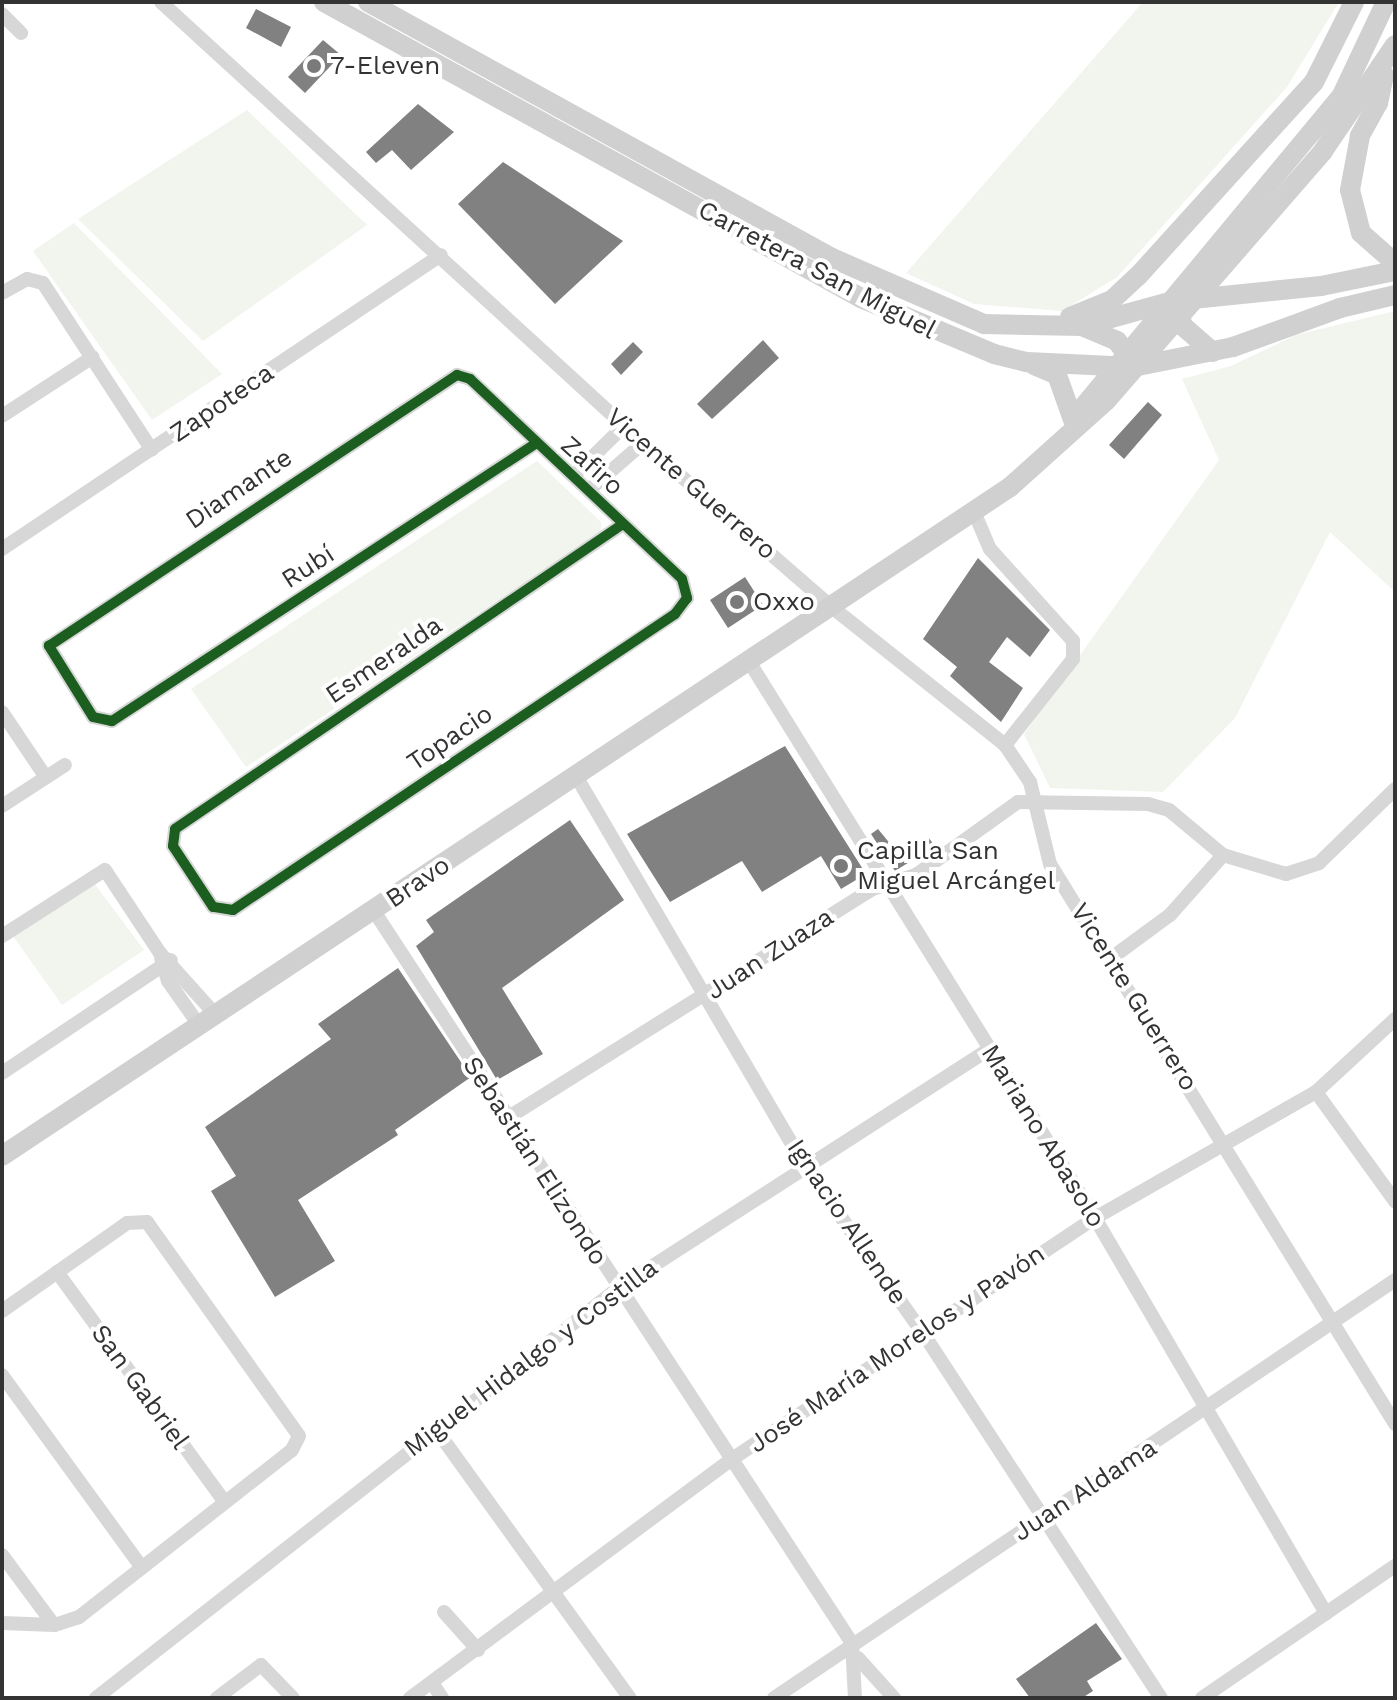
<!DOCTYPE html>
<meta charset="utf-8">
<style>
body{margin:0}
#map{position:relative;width:1397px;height:1700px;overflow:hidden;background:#fff;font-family:"Work Sans",sans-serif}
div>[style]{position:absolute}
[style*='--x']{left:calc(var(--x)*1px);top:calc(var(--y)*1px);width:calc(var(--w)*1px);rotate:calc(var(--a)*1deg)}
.green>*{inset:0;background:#f1f5ed}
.building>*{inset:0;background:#818181}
.street>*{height:14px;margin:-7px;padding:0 7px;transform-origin:7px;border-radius:7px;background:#d7d7d7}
.secondary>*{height:20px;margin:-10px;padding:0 10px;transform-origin:10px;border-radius:10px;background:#d0d0d0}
.cycleway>*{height:10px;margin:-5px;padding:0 5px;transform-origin:5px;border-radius:5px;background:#1b5e20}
.dots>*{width:22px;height:22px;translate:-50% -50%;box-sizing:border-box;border:4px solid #fff;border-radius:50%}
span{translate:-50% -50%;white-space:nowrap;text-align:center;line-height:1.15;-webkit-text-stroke:8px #fff;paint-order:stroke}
.poi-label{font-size:26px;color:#333}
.left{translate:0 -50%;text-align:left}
.street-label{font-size:26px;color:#333}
.frame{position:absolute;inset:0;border:4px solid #333;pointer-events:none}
</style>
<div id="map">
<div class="green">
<i style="clip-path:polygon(1143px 2px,1339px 2px,1287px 87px,1117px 277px,1062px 311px,974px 304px,906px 273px)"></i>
<i style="clip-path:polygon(247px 110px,367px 225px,203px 341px,78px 219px)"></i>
<i style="clip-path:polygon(74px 223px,222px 374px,152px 420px,33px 251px)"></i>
<i style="clip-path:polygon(1395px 311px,1395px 592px,1330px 532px,1235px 718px,1163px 792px,1050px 788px,1024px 734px,1219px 460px,1182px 379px,1231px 366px,1296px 335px)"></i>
<i style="clip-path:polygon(537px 461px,601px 522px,601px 532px,246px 767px,191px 689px)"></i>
<i style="clip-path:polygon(94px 883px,144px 950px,62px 1005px,13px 936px)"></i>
</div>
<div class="building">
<i style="clip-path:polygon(256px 9px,291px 27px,281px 47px,246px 28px)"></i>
<i style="clip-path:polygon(323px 40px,341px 55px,305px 93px,288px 77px)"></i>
<i style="clip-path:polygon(418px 104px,454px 132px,411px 170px,392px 150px,376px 163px,366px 152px)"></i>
<i style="clip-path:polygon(503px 162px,623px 241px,555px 304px,458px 204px)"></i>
<i style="clip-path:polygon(763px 340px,779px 358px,712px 419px,697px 404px)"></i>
<i style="clip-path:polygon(633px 342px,643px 352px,621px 375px,611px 364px)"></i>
<i style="clip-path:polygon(1148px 402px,1162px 415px,1124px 459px,1109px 445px)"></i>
<i style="clip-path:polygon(978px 558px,1050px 630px,1030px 657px,1007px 637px,989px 662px,1023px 688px,1001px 722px,950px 676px,957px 667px,923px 639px)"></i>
<i style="clip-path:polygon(745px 577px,763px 605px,728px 628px,710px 600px)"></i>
<i style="clip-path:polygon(785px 746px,866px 874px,841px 889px,821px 856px,762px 892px,742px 861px,670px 902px,627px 834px)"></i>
<i style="clip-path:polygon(570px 820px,624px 900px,502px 988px,543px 1054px,497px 1080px,416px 946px,434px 932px,426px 920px)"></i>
<i style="clip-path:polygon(878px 829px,901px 857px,928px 837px,935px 846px,895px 871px,871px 834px)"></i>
<i style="clip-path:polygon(398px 968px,471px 1077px,395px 1130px,398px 1135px,298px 1200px,335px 1261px,275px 1297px,211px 1191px,236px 1176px,205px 1127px,331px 1039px,318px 1024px)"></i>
<i style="clip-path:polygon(1096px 1623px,1122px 1659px,1087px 1681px,1093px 1691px,1082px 1698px,1030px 1698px,1016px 1679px)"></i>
</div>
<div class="street">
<i style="--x:161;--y:2;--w:653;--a:42.46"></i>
<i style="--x:643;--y:443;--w:252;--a:41"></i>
<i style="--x:833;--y:608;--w:220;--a:38.5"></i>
<i style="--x:1005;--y:745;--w:45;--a:56"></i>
<i style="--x:1030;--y:782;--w:84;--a:76.3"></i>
<i style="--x:1050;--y:864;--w:658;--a:58.36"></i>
<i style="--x:2;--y:14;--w:27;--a:45"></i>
<i style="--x:2;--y:293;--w:29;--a:-29"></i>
<i style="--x:27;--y:279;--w:16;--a:14"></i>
<i style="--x:43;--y:283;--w:199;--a:56.9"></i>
<i style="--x:2;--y:416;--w:108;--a:-33"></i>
<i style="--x:535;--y:444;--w:506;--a:146.78"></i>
<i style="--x:112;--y:721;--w:19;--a:-168"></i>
<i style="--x:93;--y:717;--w:84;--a:-121.8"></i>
<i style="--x:49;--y:646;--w:490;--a:-33.6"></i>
<i style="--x:457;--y:375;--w:14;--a:17"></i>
<i style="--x:470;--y:379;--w:291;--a:43.3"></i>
<i style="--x:682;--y:579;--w:20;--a:75"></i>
<i style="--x:687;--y:598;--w:20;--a:127"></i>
<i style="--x:675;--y:614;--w:532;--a:146.19"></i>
<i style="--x:233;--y:910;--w:20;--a:-171"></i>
<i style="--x:213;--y:907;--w:73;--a:-123.3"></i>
<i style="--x:173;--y:846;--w:17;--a:-83"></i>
<i style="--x:175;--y:829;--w:542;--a:-34.25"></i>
<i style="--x:573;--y:476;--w:71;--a:-44.4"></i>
<i style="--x:589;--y:490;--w:72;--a:-41"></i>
<i style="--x:975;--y:514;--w:38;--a:67"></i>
<i style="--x:990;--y:549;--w:124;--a:47.9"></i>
<i style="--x:1073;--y:641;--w:18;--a:90"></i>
<i style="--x:1073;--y:659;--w:110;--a:128.3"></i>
<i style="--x:2;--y:549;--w:528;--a:-33.81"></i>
<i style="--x:750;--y:663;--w:653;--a:58.13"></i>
<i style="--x:1095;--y:1218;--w:458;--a:59.7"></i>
<i style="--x:2;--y:712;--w:77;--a:56.1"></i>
<i style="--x:576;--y:776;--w:452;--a:59.6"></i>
<i style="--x:805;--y:1166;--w:204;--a:54.8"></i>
<i style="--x:923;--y:1333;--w:436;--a:56.9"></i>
<i style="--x:2;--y:806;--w:75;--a:-33.1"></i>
<i style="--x:374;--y:911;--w:874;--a:56.86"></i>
<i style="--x:852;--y:1643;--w:55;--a:86.9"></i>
<i style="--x:2;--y:936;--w:122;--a:-32.7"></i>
<i style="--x:105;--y:870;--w:100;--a:56.5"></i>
<i style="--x:160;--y:953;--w:82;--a:48"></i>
<i style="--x:161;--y:958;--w:24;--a:73"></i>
<i style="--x:168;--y:981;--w:54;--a:54.8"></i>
<i style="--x:1110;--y:959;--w:74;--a:-36.3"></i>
<i style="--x:1170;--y:915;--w:80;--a:-48.5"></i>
<i style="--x:2;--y:1073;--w:203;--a:-33.8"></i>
<i style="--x:1316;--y:1092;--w:135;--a:54.1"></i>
<i style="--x:509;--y:1117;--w:429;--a:-32.1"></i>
<i style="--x:872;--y:889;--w:46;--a:-17.7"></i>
<i style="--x:916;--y:875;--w:125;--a:-35.6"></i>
<i style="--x:1018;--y:802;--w:130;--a:0.9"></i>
<i style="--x:1148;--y:804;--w:22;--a:16"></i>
<i style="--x:1169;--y:810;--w:70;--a:39.8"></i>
<i style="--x:1223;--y:855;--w:66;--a:16.8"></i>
<i style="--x:1286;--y:874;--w:35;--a:-18"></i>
<i style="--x:1319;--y:863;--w:106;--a:-44.2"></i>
<i style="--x:57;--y:1272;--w:283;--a:53.9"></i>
<i style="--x:2;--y:1311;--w:153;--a:-35.1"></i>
<i style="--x:127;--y:1223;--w:20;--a:-3"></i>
<i style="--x:147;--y:1222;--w:262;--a:54.6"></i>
<i style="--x:299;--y:1436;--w:16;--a:117"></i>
<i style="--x:292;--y:1450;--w:271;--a:141.9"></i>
<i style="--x:79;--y:1617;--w:26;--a:162"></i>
<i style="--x:54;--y:1625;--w:52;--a:-177.8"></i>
<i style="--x:2;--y:1375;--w:238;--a:54"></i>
<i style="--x:435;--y:1428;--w:333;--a:54.2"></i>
<i style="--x:2;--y:1555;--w:87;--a:53.4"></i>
<i style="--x:444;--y:1612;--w:51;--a:48.2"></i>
<i style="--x:858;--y:1658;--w:54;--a:48"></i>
<i style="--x:432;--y:1683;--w:18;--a:56"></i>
<i style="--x:96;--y:1698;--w:662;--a:-38.13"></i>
<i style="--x:617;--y:1289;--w:441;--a:-32.8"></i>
<i style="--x:217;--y:1698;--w:55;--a:-36.9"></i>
<i style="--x:261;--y:1665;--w:46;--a:45.9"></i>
<i style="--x:410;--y:1698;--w:405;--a:-36.6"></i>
<i style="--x:735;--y:1457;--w:432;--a:-33.6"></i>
<i style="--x:1095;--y:1218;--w:254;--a:-29.7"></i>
<i style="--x:1316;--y:1092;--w:108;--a:-42.7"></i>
<i style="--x:774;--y:1698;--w:749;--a:-33.94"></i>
<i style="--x:1202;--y:1698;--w:234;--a:-34.4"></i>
</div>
<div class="secondary">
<i style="--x:324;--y:2;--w:613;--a:28.86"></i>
<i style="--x:861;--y:298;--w:144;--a:22.8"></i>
<i style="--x:994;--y:354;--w:34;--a:14"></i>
<i style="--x:1027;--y:362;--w:106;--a:2.7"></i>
<i style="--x:1133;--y:367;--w:102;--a:-11.3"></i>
<i style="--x:1233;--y:347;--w:114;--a:-20"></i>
<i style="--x:1340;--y:308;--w:57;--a:-13.3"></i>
<i style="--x:368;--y:2;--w:530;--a:28.89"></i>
<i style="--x:832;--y:258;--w:166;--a:23.5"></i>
<i style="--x:984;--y:324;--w:98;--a:1.2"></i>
<i style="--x:1082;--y:326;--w:94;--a:-15.4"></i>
<i style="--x:1173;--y:301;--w:149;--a:-5.8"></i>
<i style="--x:1321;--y:286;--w:76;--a:-11.5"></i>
<i style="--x:1384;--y:75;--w:29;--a:102"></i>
<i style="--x:1378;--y:103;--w:38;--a:119"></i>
<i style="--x:1360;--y:136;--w:55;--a:100.5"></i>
<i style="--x:1350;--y:190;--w:44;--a:75.7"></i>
<i style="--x:1361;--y:233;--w:45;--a:41.4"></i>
<i style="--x:1174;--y:305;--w:24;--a:66"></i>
<i style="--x:1184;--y:327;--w:38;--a:41"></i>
<i style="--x:1070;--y:317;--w:45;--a:-22"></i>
<i style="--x:1112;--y:300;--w:35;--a:-43"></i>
<i style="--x:1138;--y:276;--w:262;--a:-47.8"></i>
<i style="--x:1314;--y:82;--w:89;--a:-63.4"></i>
<i style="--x:1082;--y:326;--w:38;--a:23"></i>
<i style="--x:1117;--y:341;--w:27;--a:54"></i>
<i style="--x:1034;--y:365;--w:25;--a:23"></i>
<i style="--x:1057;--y:375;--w:48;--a:70.4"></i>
<i style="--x:1075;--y:417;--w:418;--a:-50.3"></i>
<i style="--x:1342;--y:95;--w:103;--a:-64.7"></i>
<i style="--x:2;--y:1156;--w:1210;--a:-33.57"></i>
<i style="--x:1010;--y:487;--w:129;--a:-41.9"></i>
<i style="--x:1106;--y:401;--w:331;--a:-49"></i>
<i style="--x:1323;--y:151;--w:128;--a:-55.8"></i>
</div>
<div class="cycleway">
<i style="--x:535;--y:444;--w:506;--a:146.78"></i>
<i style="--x:112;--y:721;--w:19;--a:-168"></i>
<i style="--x:93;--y:717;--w:84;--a:-121.8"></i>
<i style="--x:49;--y:646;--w:490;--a:-33.6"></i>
<i style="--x:457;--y:375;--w:14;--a:17"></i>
<i style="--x:470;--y:379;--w:291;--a:43.3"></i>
<i style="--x:682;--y:579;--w:20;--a:75"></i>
<i style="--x:687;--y:598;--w:20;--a:127"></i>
<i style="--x:675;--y:614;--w:532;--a:146.19"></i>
<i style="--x:233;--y:910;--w:20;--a:-171"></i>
<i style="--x:213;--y:907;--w:73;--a:-123.3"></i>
<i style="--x:173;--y:846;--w:17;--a:-83"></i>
<i style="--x:175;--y:829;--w:542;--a:-34.25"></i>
</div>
<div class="dots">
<i style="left:314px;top:66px;background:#7a7a7a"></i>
<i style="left:737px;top:602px;background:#7a7a7a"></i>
<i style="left:841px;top:866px;background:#7a7a7a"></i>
</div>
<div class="poi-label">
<span class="left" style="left:330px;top:66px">7-Eleven</span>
<span class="left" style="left:753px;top:602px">Oxxo</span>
<span class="left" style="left:857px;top:866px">Capilla San<br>Miguel Arcángel</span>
</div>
<div class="street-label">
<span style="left:817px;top:270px;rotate:28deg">Carretera San Miguel</span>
<span style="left:222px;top:403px;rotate:-34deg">Zapoteca</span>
<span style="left:592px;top:466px;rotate:42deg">Zafiro</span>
<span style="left:691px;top:484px;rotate:41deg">Vicente Guerrero</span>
<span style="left:239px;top:489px;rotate:-34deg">Diamante</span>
<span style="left:308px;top:567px;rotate:-33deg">Rubí</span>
<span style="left:384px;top:660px;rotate:-34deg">Esmeralda</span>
<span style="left:450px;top:738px;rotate:-34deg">Topacio</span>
<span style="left:418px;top:882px;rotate:-34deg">Bravo</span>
<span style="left:770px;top:954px;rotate:-33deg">Juan Zuaza</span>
<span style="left:1134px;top:997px;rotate:58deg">Vicente Guerrero</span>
<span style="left:1043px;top:1136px;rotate:58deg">Mariano Abasolo</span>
<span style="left:535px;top:1161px;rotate:57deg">Sebastián Elizondo</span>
<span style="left:847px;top:1222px;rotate:56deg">Ignacio Allende</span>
<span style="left:897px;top:1349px;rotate:-34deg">José María Morelos y Pavón</span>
<span style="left:531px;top:1358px;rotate:-37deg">Miguel Hidalgo y Costilla</span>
<span style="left:140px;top:1387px;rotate:54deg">San Gabriel</span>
<span style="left:1085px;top:1490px;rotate:-33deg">Juan Aldama</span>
</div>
<div class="frame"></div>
</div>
